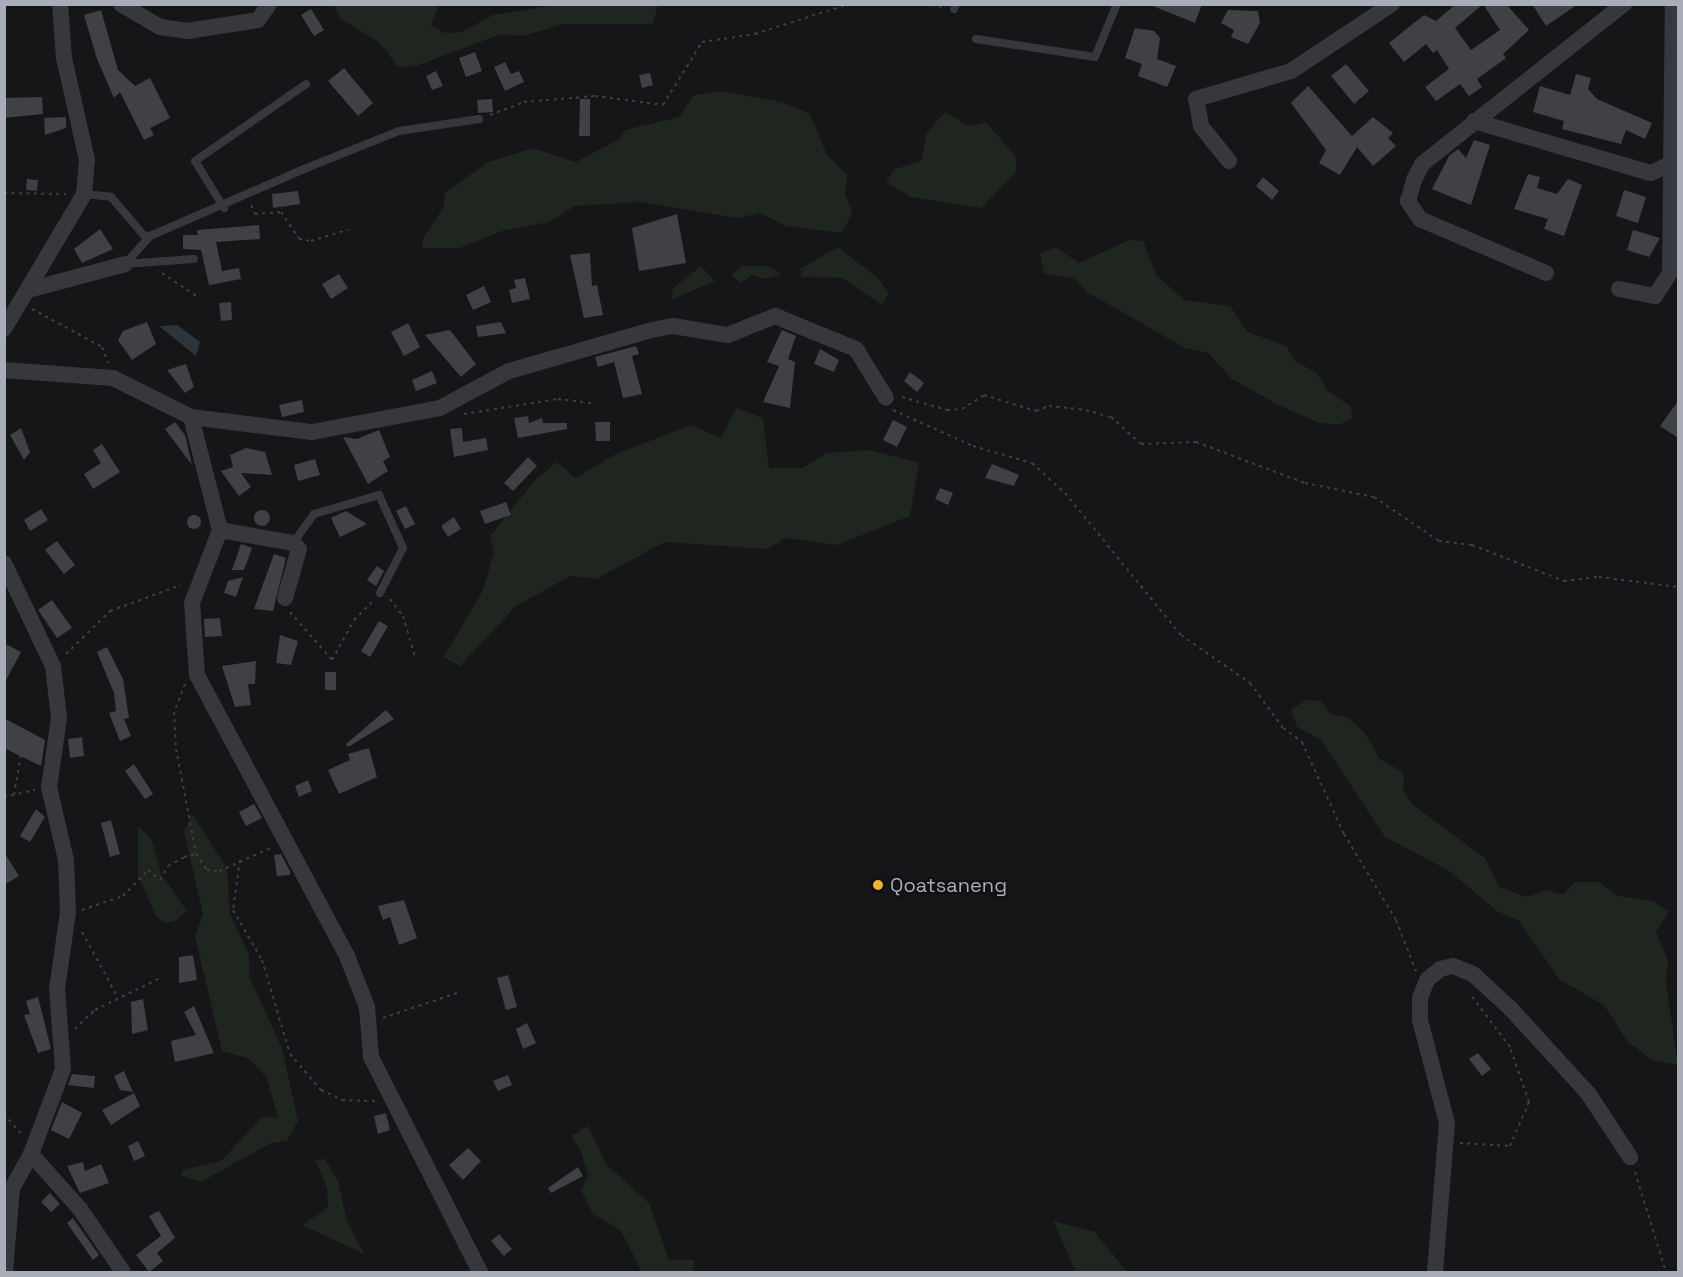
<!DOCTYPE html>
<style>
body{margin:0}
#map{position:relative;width:1683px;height:1277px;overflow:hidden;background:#161618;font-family:"Space Grotesk",sans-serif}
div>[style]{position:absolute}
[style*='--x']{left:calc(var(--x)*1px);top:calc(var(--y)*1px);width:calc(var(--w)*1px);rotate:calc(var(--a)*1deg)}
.green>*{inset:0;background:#1e261f}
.water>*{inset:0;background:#2c353c}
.building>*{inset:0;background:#404145}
.round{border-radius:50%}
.path>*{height:2px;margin-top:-1px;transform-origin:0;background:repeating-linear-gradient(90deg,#3d3f44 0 3px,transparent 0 7.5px)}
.lane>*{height:8px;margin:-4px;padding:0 4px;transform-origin:4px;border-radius:4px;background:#37383d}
.street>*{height:16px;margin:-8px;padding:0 8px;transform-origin:8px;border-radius:8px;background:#37383d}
.dots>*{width:16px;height:16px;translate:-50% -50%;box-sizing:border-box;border:3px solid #111113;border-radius:50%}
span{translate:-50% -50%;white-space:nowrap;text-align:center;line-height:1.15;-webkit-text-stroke:4.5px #111113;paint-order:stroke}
.poi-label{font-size:20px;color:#a8adb8}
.left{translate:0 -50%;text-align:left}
.frame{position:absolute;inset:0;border:6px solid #a8adb8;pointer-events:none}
</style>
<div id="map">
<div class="green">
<i style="clip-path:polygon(334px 5px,439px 5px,431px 25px,445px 33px,462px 32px,493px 15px,555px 5px,658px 6px,652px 24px,564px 24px,523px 36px,501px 34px,416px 66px,398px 67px,380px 43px,340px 18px)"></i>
<i style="clip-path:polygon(719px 91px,782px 102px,810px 114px,827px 155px,847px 175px,845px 192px,852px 213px,842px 233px,786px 226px,760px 213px,738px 218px,641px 202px,575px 206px,549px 222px,502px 231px,460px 248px,422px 248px,424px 236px,444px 207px,445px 193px,488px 162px,533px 148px,576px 162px,619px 139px,625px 130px,679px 117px,694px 95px)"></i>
<i style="clip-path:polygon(945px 112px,969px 126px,986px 122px,1016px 157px,1016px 172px,981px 208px,911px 197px,886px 182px,895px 169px,921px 161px,927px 132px)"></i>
<i style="clip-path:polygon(1129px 240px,1143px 241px,1156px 275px,1184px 300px,1230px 306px,1248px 332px,1286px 346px,1296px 362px,1317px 373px,1327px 390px,1351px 407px,1352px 419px,1338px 425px,1320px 423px,1280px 406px,1232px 379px,1208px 353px,1185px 348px,1087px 292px,1075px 279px,1044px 273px,1040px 254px,1056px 247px,1079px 263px)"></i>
<i style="clip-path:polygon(838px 247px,878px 278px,889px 293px,882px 305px,843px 278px,802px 277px,800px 269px)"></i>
<i style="clip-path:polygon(701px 266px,715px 281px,671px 300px,673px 288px)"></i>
<i style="clip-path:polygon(743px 266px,767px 266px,782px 274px,766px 279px,752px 275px,741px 283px,731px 275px)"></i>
<i style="clip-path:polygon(736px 408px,763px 418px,769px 468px,803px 468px,827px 453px,870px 450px,919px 463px,910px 516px,837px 545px,785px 538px,768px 549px,665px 542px,596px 579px,570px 576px,516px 606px,460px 666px,444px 657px,483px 590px,494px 552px,490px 536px,535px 480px,557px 462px,575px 478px,616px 454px,691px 425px,721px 438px)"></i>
<i style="clip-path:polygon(1307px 700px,1321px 701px,1331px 714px,1348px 718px,1365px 733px,1379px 758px,1404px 773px,1403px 791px,1413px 805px,1485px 858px,1499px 887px,1527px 897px,1547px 890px,1563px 895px,1575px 882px,1599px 882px,1618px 896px,1653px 901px,1669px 912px,1656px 932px,1668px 960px,1666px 982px,1678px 1065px,1652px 1060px,1627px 1041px,1604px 1005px,1560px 980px,1519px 921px,1497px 911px,1448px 870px,1385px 837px,1321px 740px,1297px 727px,1291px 709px)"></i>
<i style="clip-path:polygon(192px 813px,227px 869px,230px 914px,249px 955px,249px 976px,282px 1048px,298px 1121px,287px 1141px,271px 1143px,201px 1182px,182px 1176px,182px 1170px,221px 1161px,262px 1117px,278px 1118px,267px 1078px,248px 1058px,222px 1051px,195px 936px,203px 914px,184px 832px)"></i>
<i style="clip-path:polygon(138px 826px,152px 840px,161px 874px,187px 911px,175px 921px,165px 923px,156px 916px,138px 876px)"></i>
<i style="clip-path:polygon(588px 1126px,606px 1164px,649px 1203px,669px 1260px,694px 1260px,693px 1272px,642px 1272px,621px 1231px,593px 1214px,581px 1190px,588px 1176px,581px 1151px,571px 1136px)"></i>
<i style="clip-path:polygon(325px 1159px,338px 1181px,347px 1221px,364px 1254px,302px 1225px,328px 1208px,327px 1188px,315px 1160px)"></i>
<i style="clip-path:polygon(1053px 1221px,1095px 1232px,1127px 1272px,1076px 1272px)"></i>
</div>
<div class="water">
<i style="clip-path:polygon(177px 325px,200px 342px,196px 356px,159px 326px)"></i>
</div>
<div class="building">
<i style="clip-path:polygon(1148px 4px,1202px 4px,1195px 23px)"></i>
<i style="clip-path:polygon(1456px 4px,1483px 4px,1455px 28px,1471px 50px,1500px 30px,1483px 4px,1506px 4px,1529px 30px,1503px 54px,1506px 58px,1477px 79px,1482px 87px,1469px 96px,1460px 84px,1436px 101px,1425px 87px,1449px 69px,1437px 50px,1433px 53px,1426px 44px,1404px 62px,1389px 43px,1424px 15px,1436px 21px)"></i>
<i style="clip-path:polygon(1532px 4px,1578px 4px,1546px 26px)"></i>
<i style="clip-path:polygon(311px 9px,324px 30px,314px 36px,301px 15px)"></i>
<i style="clip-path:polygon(101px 10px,118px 70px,135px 86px,150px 78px,170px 118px,150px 128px,154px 135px,144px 140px,120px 92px,114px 98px,97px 59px,84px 15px)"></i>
<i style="clip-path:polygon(1228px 10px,1258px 11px,1260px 23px,1248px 44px,1231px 37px,1234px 30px,1221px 23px)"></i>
<i style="clip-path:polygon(1135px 28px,1154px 31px,1160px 38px,1157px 59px,1176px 66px,1167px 87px,1138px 76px,1142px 64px,1125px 58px)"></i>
<i style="clip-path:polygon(475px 52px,482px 71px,466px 77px,459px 58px)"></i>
<i style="clip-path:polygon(505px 62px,511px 74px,519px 71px,524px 82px,505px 91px,494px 67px)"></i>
<i style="clip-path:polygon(1346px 64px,1369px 91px,1354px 104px,1331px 76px)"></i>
<i style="clip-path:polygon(344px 68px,373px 103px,358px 116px,328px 81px)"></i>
<i style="clip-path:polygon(436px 71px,443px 86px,432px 90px,426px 76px)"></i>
<i style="clip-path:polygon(650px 73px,653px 85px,642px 88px,639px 75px)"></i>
<i style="clip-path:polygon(1576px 74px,1591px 78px,1588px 89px,1597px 99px,1652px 123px,1645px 139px,1626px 130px,1621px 144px,1562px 129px,1564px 121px,1533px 112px,1540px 86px,1570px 95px)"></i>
<i style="clip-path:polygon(1308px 86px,1352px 136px,1373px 117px,1393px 133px,1388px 138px,1396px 146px,1373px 166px,1357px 147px,1340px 175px,1319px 163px,1326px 150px,1291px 103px)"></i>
<i style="clip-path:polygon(42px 97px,43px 114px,4px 118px,4px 98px)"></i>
<i style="clip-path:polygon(492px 99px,493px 112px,478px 113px,477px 100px)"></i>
<i style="clip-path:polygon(580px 99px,590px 99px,590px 136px,579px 136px)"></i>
<i style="clip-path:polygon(66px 117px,66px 128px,45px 135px,44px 118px)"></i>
<i style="clip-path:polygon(1474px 140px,1490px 145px,1471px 205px,1432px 189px,1449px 156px,1458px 149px,1466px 158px)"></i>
<i style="clip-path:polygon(1528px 174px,1540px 177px,1537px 188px,1557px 194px,1568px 179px,1582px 185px,1564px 236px,1544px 229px,1548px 219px,1514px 209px)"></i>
<i style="clip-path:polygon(1263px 177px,1279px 191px,1272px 200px,1256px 186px)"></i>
<i style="clip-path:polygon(27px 179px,38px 180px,37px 191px,26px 190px)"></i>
<i style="clip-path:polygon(1624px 190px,1646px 197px,1638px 223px,1616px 216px)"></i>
<i style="clip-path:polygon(298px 191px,300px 204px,273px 208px,272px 194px)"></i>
<i style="clip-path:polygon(677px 214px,686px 263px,639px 271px,632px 228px)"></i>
<i style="clip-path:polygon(259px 225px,260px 239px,216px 242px,222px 271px,239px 268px,241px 279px,209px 285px,201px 250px,183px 249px,183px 235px,198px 235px,197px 230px)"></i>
<i style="clip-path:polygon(100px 229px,113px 249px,82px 263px,74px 249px)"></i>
<i style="clip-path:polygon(1633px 230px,1660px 238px,1649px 257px,1627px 250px)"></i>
<i style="clip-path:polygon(590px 253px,592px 286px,597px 285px,603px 315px,584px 318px,570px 255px)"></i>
<i style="clip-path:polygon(339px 274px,348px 288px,331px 299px,322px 284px)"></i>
<i style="clip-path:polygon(525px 278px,530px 299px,512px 303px,509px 290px,516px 288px,514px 280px)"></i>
<i style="clip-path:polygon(484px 286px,491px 302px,473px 310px,466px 295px)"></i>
<i style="clip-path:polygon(231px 302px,232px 320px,221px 321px,219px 303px)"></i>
<i style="clip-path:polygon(147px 322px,156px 344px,132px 360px,118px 340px,123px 331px)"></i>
<i style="clip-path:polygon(501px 322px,506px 333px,478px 337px,476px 326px)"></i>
<i style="clip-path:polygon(408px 323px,420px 347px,404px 356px,391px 332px)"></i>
<i style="clip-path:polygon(450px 330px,476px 364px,461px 377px,425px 335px)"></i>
<i style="clip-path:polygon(782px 330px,796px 336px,788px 359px,795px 362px,790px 408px,763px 402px,779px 366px,767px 362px)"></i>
<i style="clip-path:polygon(636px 346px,639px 354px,632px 356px,642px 394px,623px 398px,614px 362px,598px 367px,595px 357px)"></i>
<i style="clip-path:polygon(820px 349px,839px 360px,834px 372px,814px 364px)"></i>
<i style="clip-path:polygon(186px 364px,194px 387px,185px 393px,167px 370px)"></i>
<i style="clip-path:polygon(432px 371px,437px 383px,416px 391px,412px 380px)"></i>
<i style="clip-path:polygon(910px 372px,924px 383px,917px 392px,904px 381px)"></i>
<i style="clip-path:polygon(302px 400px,304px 412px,282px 417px,279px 405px)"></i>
<i style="clip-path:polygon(1678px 401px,1678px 438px,1660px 426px)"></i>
<i style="clip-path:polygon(528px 416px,529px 423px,542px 418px,543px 423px,567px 423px,567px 429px,518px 438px,514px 418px)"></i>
<i style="clip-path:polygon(893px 420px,907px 427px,897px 447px,883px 440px)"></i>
<i style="clip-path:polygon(175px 422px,185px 435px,192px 465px,165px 429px)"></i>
<i style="clip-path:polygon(595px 422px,610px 422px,610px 441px,596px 441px)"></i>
<i style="clip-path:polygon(21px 428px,30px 452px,24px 460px,10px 435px)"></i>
<i style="clip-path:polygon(462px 428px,463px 442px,486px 438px,488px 450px,454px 457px,450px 429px)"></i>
<i style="clip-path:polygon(379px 430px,390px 457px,383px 461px,388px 471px,368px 484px,343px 437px,357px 439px)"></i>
<i style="clip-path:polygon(102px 444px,120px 472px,93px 489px,84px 474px,101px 463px,93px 450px)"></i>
<i style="clip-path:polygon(246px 448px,265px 452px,272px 475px,241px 473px,251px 487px,239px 496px,221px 471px,233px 467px,230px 455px)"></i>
<i style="clip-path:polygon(528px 457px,537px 466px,513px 491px,504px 483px)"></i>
<i style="clip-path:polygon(315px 459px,320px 475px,298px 481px,294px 465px)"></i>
<i style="clip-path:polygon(992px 464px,1019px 475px,1014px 486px,985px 478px)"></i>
<i style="clip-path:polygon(940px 488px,953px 493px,948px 505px,935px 499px)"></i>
<i style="clip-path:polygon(506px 502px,511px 515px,485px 524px,480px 511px)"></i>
<i style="clip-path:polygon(406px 506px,415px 524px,405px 529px,396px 511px)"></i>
<i style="clip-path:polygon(41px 509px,48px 520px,30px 531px,24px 520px)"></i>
<i class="round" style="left:254px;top:510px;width:16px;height:16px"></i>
<i style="clip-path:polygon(346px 511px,367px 524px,340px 537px,331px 518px)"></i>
<i class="round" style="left:187px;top:515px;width:14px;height:14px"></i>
<i style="clip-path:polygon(454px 517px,461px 529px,448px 537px,441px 526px)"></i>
<i style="clip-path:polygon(57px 541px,75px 565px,64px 574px,45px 550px)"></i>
<i style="clip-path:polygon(241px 544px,252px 548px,244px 570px,232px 570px)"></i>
<i style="clip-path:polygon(274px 554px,286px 558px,273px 611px,254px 609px)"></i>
<i style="clip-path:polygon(377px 566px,384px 571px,376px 586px,367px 580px)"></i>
<i style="clip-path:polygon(243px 577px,236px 597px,224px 593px,228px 581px)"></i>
<i style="clip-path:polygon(52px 600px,72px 628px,57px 638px,38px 610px)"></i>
<i style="clip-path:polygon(220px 618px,222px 636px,205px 637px,204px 619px)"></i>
<i style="clip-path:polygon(379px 621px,388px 626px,370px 657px,361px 651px)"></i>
<i style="clip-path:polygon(280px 635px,298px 641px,291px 665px,276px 663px)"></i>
<i style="clip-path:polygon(4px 643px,21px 652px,4px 684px)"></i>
<i style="clip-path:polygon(107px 647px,123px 679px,129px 718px,124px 719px,131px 736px,120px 741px,109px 713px,116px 711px,114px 693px,97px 652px)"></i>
<i style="clip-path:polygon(256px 661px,255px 684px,248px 684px,251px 705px,235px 707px,222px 666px)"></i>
<i style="clip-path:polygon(325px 672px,336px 672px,336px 690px,325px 690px)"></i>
<i style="clip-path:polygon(386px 710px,394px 719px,348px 747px,346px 744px)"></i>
<i style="clip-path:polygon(4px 718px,45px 740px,41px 766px,4px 748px)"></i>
<i style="clip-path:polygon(82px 737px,84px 756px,70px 758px,68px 739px)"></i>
<i style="clip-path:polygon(369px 748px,377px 777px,339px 794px,328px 770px,350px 760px,348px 754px)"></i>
<i style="clip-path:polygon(134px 764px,153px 794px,145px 799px,125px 771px)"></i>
<i style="clip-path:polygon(308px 780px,312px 791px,299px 797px,295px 786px)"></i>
<i style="clip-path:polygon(254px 804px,262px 818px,246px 826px,239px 812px)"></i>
<i style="clip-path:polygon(36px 809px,45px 817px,30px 842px,20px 836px)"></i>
<i style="clip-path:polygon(111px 820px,120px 854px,110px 857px,101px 823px)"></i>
<i style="clip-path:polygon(4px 852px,19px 876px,4px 885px)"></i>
<i style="clip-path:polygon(281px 854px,290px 871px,290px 875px,277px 876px,274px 855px)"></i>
<i style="clip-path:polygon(404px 900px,417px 938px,399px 945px,390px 917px,383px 920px,378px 906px)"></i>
<i style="clip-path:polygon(193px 955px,197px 980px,179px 983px,179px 957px)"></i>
<i style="clip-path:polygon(508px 975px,517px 1007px,506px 1010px,497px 978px)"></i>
<i style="clip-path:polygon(38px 997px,51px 1049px,38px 1053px,24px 1015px,30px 1014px,26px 1001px)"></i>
<i style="clip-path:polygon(143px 999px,148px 1030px,132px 1034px,131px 1002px)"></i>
<i style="clip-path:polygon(194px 1006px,214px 1053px,175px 1062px,171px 1041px,196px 1035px,184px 1012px)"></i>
<i style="clip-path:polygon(527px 1023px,536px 1043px,523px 1049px,516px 1029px)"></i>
<i style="clip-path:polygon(1478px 1053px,1491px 1069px,1482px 1076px,1469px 1059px)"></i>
<i style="clip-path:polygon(124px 1071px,133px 1092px,120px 1090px,114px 1076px)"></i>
<i style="clip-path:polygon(72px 1074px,95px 1076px,94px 1088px,68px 1085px)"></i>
<i style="clip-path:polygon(508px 1075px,512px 1085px,498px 1091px,493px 1081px)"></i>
<i style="clip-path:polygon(134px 1093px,140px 1106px,111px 1125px,102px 1110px)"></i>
<i style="clip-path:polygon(62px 1102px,82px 1113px,69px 1139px,51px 1130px)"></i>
<i style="clip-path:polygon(386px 1113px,390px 1130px,378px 1134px,374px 1116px)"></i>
<i style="clip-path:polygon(138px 1141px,145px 1156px,134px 1161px,128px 1146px)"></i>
<i style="clip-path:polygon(468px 1148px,481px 1161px,463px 1180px,449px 1165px)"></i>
<i style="clip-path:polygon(83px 1162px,85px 1171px,101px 1164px,109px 1183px,80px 1193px,67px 1166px)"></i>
<i style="clip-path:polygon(578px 1167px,583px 1176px,551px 1193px,548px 1188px)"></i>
<i style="clip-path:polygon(50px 1193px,60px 1204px,51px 1212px,41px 1202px)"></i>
<i style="clip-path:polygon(159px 1211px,175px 1238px,157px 1253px,163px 1261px,149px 1272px,136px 1255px,161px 1236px,149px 1216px)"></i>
<i style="clip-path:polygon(73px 1218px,99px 1255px,93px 1260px,67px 1223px)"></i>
<i style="clip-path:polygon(499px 1234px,512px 1249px,504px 1256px,491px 1241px)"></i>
</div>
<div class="path">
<i style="--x:924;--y:4;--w:18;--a:9"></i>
<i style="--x:490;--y:115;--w:36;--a:-21"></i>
<i style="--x:524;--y:102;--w:71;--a:-4.8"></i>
<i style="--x:595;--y:96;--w:69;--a:7.5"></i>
<i style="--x:663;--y:105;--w:74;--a:-58.2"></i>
<i style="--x:702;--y:42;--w:54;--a:-8.6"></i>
<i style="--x:755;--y:34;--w:99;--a:-17.7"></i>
<i style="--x:4;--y:193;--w:62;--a:0.9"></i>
<i style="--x:251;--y:205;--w:10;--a:66"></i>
<i style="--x:255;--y:214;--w:26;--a:-4"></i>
<i style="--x:281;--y:212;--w:32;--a:56"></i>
<i style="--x:299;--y:239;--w:12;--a:9"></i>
<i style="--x:311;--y:241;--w:39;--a:-17"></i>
<i style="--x:162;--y:273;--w:43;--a:33.7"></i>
<i style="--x:32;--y:309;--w:80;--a:28.5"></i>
<i style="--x:102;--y:347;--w:17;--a:69"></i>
<i style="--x:902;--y:397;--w:47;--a:16.1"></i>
<i style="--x:947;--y:410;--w:15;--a:-4"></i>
<i style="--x:962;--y:409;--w:26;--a:-32"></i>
<i style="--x:984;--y:395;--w:54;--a:17.1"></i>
<i style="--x:1036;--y:411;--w:14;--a:-21"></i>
<i style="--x:1049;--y:406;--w:37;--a:6"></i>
<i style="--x:1086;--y:410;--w:26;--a:16"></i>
<i style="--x:1111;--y:417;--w:40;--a:42"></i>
<i style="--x:1141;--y:444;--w:55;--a:-2.1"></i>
<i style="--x:1196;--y:442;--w:116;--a:20.6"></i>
<i style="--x:1305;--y:483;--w:70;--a:11.5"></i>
<i style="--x:1374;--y:497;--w:78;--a:34.1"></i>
<i style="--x:1439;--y:541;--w:33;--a:7"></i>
<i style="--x:1472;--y:545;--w:99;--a:21.4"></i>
<i style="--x:1564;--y:581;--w:35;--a:-7"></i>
<i style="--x:1599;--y:577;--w:80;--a:7.2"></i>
<i style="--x:893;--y:410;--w:88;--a:24.2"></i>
<i style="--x:973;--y:446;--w:61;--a:16.1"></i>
<i style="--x:1032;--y:463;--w:45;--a:42.3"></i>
<i style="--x:1065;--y:493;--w:183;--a:50.8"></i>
<i style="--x:1181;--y:635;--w:84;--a:34.8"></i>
<i style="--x:1250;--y:683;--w:56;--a:53.7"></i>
<i style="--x:1283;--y:728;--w:24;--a:36"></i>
<i style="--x:1302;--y:742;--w:101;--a:65.5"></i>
<i style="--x:1344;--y:834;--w:100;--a:58.8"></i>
<i style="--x:1396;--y:920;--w:55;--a:68.6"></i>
<i style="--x:464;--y:414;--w:95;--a:-9.1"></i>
<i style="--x:558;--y:399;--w:35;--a:7"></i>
<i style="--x:390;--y:599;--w:21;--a:53"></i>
<i style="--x:403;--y:616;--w:43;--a:73.7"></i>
<i style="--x:290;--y:612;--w:64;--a:48.8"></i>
<i style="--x:332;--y:660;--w:46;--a:-61.2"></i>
<i style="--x:354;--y:620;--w:25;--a:-45"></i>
<i style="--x:66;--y:654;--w:62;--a:-44.3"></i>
<i style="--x:110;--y:611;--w:76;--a:-20.1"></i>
<i style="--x:185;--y:684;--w:30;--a:111"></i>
<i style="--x:174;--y:712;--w:37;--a:87"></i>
<i style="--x:176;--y:749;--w:106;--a:79.1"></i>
<i style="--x:4;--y:747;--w:19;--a:25"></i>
<i style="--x:21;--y:755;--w:40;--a:100"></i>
<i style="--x:4;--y:797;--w:32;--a:-13"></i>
<i style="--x:240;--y:860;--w:50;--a:98"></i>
<i style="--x:233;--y:910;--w:58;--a:59.9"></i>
<i style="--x:262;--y:960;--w:98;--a:73.4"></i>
<i style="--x:290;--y:1054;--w:48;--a:49.3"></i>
<i style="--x:321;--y:1090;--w:23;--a:25"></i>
<i style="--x:342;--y:1100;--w:33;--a:2"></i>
<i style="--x:82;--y:910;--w:43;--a:-18.9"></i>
<i style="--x:123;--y:896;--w:36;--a:-46"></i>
<i style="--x:148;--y:870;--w:16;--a:40"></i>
<i style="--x:160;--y:880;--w:16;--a:-60"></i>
<i style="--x:168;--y:866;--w:18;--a:-29"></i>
<i style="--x:184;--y:857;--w:12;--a:-14"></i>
<i style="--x:196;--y:854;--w:19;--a:55"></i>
<i style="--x:207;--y:870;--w:12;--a:5"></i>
<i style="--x:219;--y:871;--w:57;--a:-23.9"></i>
<i style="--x:82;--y:932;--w:75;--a:61.4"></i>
<i style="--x:383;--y:1018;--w:78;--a:-18.7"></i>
<i style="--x:75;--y:1029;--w:28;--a:-44"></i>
<i style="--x:95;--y:1010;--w:75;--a:-26.2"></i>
<i style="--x:4;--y:1114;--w:28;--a:49"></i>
<i style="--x:1460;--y:1143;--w:50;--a:3.4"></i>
<i style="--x:1510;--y:1146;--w:48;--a:-66.6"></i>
<i style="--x:1529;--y:1102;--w:58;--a:-109.1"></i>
<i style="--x:1510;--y:1047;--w:66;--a:-127"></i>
<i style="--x:1635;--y:1172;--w:105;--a:72.8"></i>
</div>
<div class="lane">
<i style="--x:954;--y:9;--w:5;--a:-68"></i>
<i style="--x:976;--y:39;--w:120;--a:8.6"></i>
<i style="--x:1095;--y:57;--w:57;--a:-67.5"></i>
<i style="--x:84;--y:194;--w:27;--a:6"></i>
<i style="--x:111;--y:197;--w:55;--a:49.4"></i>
<i style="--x:224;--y:208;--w:55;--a:-121.7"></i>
<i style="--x:195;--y:161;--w:135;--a:-34.7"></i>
<i style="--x:125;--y:264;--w:38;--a:-48"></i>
<i style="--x:150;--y:236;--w:168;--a:-23.5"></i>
<i style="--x:304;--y:169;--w:102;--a:-21.8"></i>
<i style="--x:399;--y:131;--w:81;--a:-8.5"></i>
<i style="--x:125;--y:264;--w:69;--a:-4.1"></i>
<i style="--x:293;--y:543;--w:36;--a:-54"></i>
<i style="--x:314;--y:514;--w:68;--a:-16.3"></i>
<i style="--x:379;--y:495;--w:58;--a:65.6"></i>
<i style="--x:403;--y:548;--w:51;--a:117.1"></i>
</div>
<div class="street">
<i style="--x:121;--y:4;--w:45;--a:30.5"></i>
<i style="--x:160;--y:27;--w:27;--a:8"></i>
<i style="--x:187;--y:31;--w:72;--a:-8.8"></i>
<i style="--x:258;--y:20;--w:19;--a:-55"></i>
<i style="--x:1474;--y:121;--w:184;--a:16.4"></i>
<i style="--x:1651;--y:173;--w:26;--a:-25"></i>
<i style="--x:1229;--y:161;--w:45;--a:-128.7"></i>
<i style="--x:1201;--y:126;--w:27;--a:-100"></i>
<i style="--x:1196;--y:99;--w:99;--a:-16.4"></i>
<i style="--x:1291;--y:71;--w:121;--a:-33.6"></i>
<i style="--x:1546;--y:273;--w:137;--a:-156.8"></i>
<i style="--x:1420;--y:219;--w:22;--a:-124"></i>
<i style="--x:1408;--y:201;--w:22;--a:-74"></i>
<i style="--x:1414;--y:180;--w:18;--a:-63"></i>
<i style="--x:1422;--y:164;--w:258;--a:-38.4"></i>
<i style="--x:32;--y:289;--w:96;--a:-15"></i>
<i style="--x:1619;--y:289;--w:37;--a:11"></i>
<i style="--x:1655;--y:296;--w:27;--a:-57"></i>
<i style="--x:1670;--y:273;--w:269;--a:-89.4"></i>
<i style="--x:4;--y:329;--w:157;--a:-59.3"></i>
<i style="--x:84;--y:194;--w:34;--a:-85"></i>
<i style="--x:87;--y:160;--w:105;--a:-102.7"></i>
<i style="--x:64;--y:58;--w:54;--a:-94.2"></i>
<i style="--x:4;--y:370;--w:109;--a:4.2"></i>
<i style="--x:113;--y:378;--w:87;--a:26.6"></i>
<i style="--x:191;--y:417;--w:122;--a:7.1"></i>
<i style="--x:312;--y:432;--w:130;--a:-10.6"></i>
<i style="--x:440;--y:408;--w:78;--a:-28.2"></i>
<i style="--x:509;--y:371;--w:149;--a:-16"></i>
<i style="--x:652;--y:330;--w:21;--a:-11"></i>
<i style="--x:673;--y:326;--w:56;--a:9.3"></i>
<i style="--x:728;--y:335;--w:51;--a:-22"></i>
<i style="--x:775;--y:316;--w:87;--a:22.2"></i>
<i style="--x:856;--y:349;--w:57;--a:58.5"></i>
<i style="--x:191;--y:417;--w:117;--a:75.6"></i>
<i style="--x:220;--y:530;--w:78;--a:111"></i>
<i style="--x:192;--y:603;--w:72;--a:86"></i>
<i style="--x:197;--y:675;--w:319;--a:61.9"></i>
<i style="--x:347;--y:956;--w:55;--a:68.6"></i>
<i style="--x:367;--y:1007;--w:50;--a:85.4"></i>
<i style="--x:371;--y:1057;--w:241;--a:63.1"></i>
<i style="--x:220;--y:530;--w:74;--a:10.1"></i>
<i style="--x:293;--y:543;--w:8;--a:45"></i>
<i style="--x:299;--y:549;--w:51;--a:105.9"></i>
<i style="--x:4;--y:563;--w:114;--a:64.6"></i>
<i style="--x:53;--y:666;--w:52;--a:83.4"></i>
<i style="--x:59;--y:718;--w:70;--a:98.2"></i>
<i style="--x:49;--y:787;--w:75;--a:76.9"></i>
<i style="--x:66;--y:860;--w:52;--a:87.8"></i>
<i style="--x:68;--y:912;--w:78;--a:98.1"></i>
<i style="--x:57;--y:989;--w:80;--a:85.7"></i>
<i style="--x:63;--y:1069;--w:91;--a:110.6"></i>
<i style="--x:31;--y:1154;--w:39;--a:119"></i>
<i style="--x:12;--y:1188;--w:84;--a:94.8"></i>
<i style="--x:31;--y:1154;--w:74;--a:48.3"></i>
<i style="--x:80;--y:1209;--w:76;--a:55.7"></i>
<i style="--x:1435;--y:1272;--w:149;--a:-85.4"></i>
<i style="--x:1447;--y:1123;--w:106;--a:-104.7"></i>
<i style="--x:1420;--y:1020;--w:22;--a:-90"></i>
<i style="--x:1420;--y:998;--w:19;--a:-69"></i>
<i style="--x:1427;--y:980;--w:17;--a:-40"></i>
<i style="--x:1440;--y:969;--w:13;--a:-13"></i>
<i style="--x:1453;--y:966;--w:22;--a:22"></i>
<i style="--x:1473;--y:974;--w:50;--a:42.6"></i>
<i style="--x:1510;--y:1008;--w:115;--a:47.5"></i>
<i style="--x:1588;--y:1093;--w:77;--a:56.7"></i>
</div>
<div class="dots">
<i style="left:878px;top:885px;background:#f2b134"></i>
</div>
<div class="poi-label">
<span class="left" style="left:890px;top:885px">Qoatsaneng</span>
</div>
<div class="frame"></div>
</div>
